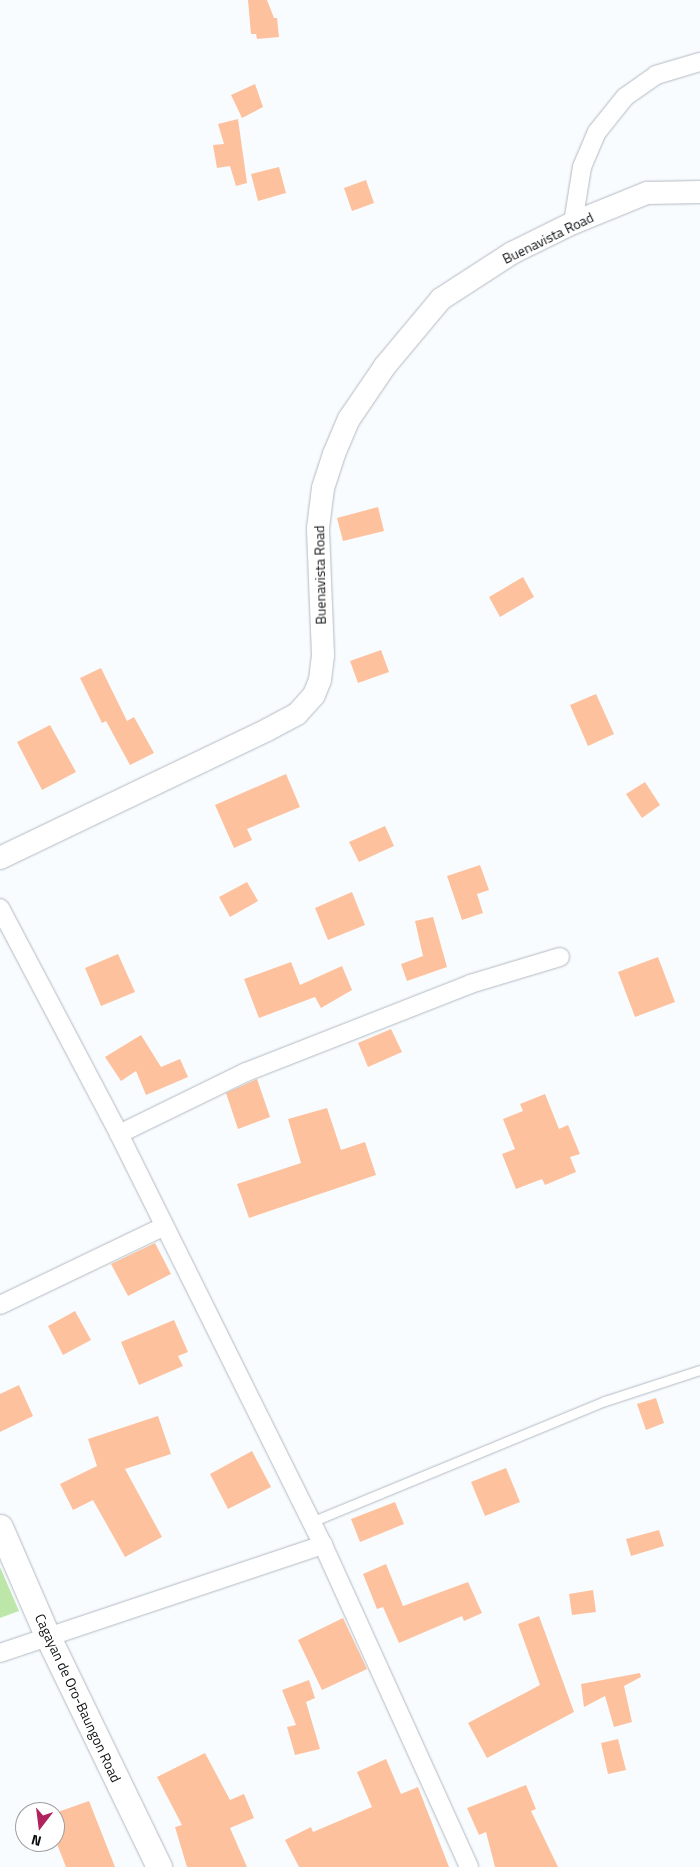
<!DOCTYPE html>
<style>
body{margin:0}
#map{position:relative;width:700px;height:1867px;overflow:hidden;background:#f9fcff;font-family:"Titillium Web",sans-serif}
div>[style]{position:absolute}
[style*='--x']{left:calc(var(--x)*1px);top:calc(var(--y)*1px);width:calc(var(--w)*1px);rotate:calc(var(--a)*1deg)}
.green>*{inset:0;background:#bde7a9}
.building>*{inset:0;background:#fdc19d}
.roads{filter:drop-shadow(0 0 1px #b2bac1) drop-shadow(0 0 1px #b2bac1)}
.service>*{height:9px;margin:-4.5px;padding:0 4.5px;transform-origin:4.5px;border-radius:4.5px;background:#fff}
.minor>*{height:18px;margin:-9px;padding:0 9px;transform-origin:9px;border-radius:9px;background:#fff}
.tertiary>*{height:22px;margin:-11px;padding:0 11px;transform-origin:11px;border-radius:11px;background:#fff}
.secondary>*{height:25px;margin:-12.5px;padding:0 12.5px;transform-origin:12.5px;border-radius:12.5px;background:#fff}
span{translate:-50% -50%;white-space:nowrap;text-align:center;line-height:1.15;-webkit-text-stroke:4px #fff;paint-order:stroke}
.street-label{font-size:14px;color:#0c0f11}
.north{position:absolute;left:15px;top:1802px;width:50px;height:50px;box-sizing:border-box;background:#fff;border:1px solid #9e9fa0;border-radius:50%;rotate:195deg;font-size:14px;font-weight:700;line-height:20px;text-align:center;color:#0c0f11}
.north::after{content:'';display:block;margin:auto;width:18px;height:22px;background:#af225d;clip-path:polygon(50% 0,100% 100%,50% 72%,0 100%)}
</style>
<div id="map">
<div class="green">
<i style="clip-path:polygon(0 1567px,19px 1611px,0 1618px)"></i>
</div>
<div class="building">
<i style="clip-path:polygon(248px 0,267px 0,274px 18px,277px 18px,279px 37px,257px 39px,256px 34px,251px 34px)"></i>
<i style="clip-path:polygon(255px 84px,263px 107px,242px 118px,231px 95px)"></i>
<i style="clip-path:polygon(238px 119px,247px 183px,236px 186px,230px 166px,217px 168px,213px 145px,224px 144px,218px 124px)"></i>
<i style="clip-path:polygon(279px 167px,286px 193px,258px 201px,251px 174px)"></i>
<i style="clip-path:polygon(366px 180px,374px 203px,352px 211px,344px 188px)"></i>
<i style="clip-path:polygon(378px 507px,384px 531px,343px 541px,337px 518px)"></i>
<i style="clip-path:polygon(523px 577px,534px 597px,500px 617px,489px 597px)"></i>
<i style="clip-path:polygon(381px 650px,389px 672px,358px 683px,350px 661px)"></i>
<i style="clip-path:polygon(101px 668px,127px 721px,134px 717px,154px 753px,130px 765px,106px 721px,102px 723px,80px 678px)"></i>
<i style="clip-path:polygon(596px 694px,614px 734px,588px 746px,570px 705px)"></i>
<i style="clip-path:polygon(50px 725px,76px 772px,42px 790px,17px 742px)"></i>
<i style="clip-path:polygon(286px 774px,300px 807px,247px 829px,252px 840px,234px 848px,215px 805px)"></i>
<i style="clip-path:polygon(645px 782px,660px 805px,642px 818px,626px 794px)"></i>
<i style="clip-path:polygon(385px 826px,394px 846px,359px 862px,349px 842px)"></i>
<i style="clip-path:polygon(480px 865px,489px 890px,477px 894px,483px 913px,462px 920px,447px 876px)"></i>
<i style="clip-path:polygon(247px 882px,258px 901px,230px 917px,219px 897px)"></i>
<i style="clip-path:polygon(352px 892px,365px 925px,328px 940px,315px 908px)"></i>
<i style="clip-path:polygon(433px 917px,447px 967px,407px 981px,401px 964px,423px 956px,415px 921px)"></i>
<i style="clip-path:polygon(118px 954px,135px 992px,101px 1006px,85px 968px)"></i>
<i style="clip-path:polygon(658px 957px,675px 1002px,635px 1017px,618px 972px)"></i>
<i style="clip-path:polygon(291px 962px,300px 985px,342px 966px,352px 990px,321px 1008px,315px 997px,259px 1018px,244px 979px)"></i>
<i style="clip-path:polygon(391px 1029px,402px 1052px,368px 1067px,358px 1043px)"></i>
<i style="clip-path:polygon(141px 1035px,161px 1067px,180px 1059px,188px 1077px,146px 1095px,136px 1071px,121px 1081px,105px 1057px)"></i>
<i style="clip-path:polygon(257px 1079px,270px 1117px,238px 1129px,226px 1093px)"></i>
<i style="clip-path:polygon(545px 1094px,559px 1129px,568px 1125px,580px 1154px,570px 1157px,576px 1172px,545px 1185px,542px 1179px,516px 1189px,502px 1154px,515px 1149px,503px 1119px,523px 1111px,520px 1104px)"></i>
<i style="clip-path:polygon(327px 1108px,341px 1150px,365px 1142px,376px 1175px,249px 1218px,237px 1184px,301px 1163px,288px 1119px)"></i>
<i style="clip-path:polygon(155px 1243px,171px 1274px,128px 1296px,111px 1264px)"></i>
<i style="clip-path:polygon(75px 1311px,91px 1340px,63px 1355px,48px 1326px)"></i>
<i style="clip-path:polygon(174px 1320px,188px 1352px,178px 1356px,183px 1366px,139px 1385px,121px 1342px)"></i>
<i style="clip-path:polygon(19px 1385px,33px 1416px,0 1432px,0 1394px)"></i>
<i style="clip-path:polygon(656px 1398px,664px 1423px,646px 1430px,637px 1404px)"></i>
<i style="clip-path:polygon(158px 1416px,171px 1454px,125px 1469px,162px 1537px,125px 1557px,93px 1500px,73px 1510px,60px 1484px,97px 1466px,88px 1439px)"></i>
<i style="clip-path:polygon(252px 1451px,271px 1487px,228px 1509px,210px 1474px)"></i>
<i style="clip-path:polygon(506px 1468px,520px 1502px,485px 1516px,471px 1482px)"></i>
<i style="clip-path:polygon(395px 1502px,404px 1524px,360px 1542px,351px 1519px)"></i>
<i style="clip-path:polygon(659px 1530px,664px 1546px,631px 1556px,626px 1539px)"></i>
<i style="clip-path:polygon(386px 1564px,403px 1606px,468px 1582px,482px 1613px,464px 1621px,462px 1616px,399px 1643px,383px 1607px,377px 1609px,363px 1574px)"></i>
<i style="clip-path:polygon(593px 1590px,596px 1612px,572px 1615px,569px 1594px)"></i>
<i style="clip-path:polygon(539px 1616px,574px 1712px,487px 1758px,468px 1723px,540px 1685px,518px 1624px)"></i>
<i style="clip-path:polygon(343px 1618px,367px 1669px,322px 1690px,298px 1640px)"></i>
<i style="clip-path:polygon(640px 1673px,641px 1677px,624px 1686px,632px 1722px,614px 1727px,605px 1696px,584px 1707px,581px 1684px)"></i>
<i style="clip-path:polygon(309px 1680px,315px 1698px,306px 1702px,320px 1749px,295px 1755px,287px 1727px,296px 1725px,282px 1690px)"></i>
<i style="clip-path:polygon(618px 1739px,626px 1770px,608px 1774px,601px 1743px)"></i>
<i style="clip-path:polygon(205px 1753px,230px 1800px,244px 1794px,254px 1818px,230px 1828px,247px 1867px,187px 1867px,175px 1827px,182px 1825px,157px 1777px)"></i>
<i style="clip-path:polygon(386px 1759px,401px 1794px,418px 1787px,449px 1867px,299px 1867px,285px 1840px,311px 1827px,313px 1832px,372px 1807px,357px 1772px)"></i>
<i style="clip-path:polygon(526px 1785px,536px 1809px,531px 1811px,558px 1867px,495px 1867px,486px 1832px,479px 1835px,467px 1808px)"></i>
<i style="clip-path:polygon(89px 1801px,115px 1867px,66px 1867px,55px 1839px,55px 1813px)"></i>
</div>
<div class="roads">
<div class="service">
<i style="--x:311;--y:1522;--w:318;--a:-22.4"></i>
<i style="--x:605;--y:1401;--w:100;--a:-18.1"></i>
</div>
<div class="minor">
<i style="--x:573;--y:223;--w:57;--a:-80.9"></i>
<i style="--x:582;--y:167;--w:38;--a:-67"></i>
<i style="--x:597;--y:132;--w:45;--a:-51.3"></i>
<i style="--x:625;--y:97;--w:38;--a:-35"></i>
<i style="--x:656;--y:75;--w:46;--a:-16.5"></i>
<i style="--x:0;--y:908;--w:255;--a:62.2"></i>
<i style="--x:119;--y:1134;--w:459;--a:63.6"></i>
<i style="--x:323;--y:1545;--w:354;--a:65.6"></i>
<i style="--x:119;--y:1134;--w:141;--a:-26"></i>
<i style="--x:246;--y:1072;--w:241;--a:-21.4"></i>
<i style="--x:470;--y:984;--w:94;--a:-16.7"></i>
<i style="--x:0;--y:1305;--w:181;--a:-25.6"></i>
<i style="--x:0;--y:1653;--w:341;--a:-18.5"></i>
</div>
<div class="tertiary">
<i style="--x:0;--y:858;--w:296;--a:-25.6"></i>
<i style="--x:267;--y:730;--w:34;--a:-28"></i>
<i style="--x:297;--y:714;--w:25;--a:-48"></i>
<i style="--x:314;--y:695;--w:16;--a:-68"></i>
<i style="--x:320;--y:680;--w:25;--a:-83"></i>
<i style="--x:323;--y:655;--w:127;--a:-92.3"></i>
<i style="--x:318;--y:528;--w:40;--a:-82.9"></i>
<i style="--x:323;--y:488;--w:36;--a:-72"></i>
<i style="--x:334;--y:454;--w:38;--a:-67"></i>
<i style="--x:349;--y:419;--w:64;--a:-55.8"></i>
<i style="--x:385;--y:366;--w:87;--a:-50.1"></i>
<i style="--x:441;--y:299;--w:85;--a:-32.9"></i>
<i style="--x:512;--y:253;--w:68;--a:-26.2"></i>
<i style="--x:573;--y:223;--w:80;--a:-22.1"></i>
<i style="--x:647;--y:193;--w:53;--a:-1.1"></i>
</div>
<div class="secondary">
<i style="--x:0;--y:1527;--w:118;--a:66.5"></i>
<i style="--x:47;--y:1635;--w:258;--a:64.2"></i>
</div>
</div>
<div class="street-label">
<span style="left:548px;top:238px;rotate:-26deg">Buenavista Road</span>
<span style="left:320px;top:575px;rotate:-91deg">Buenavista Road</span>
<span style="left:78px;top:1698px;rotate:65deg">Cagayan de Oro-Baungon Road</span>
</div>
<div class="north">N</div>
</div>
